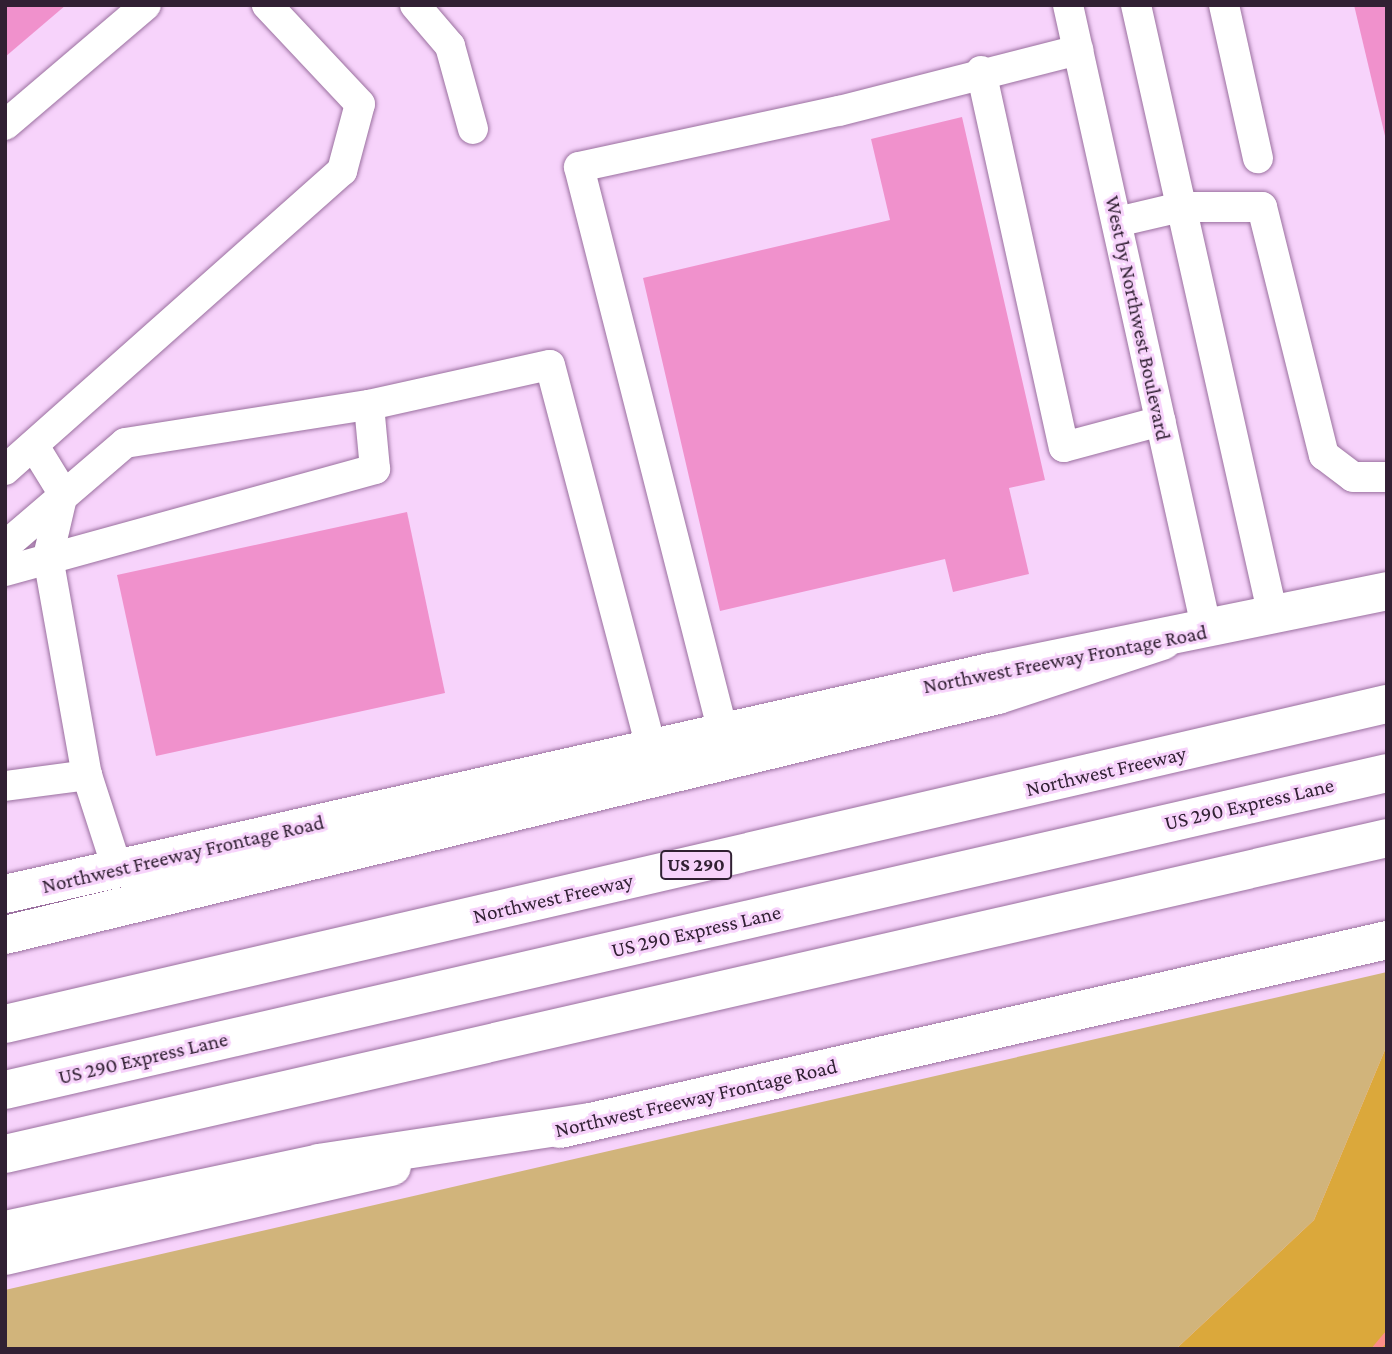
<!DOCTYPE html>
<style>
body{margin:0}
#map{position:relative;width:1392px;height:1354px;overflow:hidden;background:#f7d3fb;font-family:"Crimson Pro",serif}
div>[style]{position:absolute}
[style*='--x']{left:calc(var(--x)*1px);top:calc(var(--y)*1px);width:calc(var(--w)*1px);rotate:calc(var(--a)*1deg)}
.green>*{inset:0;background:#d1b47b}
.forest>*{inset:0;background:#dba83b}
.stream>*{height:8px;margin:-4px;padding:0 4px;transform-origin:4px;border-radius:4px;background:#fc8d89}
.building>*{inset:0;background:#f091cc}
.roads{filter:drop-shadow(0 0 2px #9a709f) drop-shadow(0 0 2px #9a709f)}
.minor>*{height:30px;margin:-15px;padding:0 15px;transform-origin:15px;border-radius:15px;background:#fff}
.major>*{height:38px;margin:-19px;padding:0 19px;transform-origin:19px;border-radius:19px;background:#fff}
.highway>*{height:38px;margin:-19px;padding:0 19px;transform-origin:19px;border-radius:19px;background:#fff}
span{translate:-50% -50%;white-space:nowrap;text-align:center;line-height:1.15;-webkit-text-stroke:6px #f7d3fb;paint-order:stroke}
.shield-label span{padding:2px 5px;background:#f7d3fb;border:2px solid;border-radius:5px;-webkit-text-stroke-width:0}
.shield-label{font-size:19px;color:#312033;font-weight:700}
.street-label{font-size:21px;color:#312033}
.frame{position:absolute;inset:0;border:7px solid #312033;pointer-events:none}
</style>
<div id="map">
<div class="green">
<i style="clip-path:polygon(1387px 972px,1387px 1045px,1314px 1220px,1176px 1349px,5px 1349px,5px 1290px)"></i>
</div>
<div class="forest">
<i style="clip-path:polygon(1387px 1045px,1387px 1349px,1176px 1349px,1314px 1220px)"></i>
</div>
<div class="stream">
<i style="--x:1376;--y:1349;--w:17;--a:-50"></i>
</div>
<div class="building">
<i style="clip-path:polygon(5px 5px,66px 5px,5px 57px)"></i>
<i style="clip-path:polygon(1354px 5px,1387px 5px,1387px 140px,1386px 140px)"></i>
<i style="clip-path:polygon(962px 117px,1045px 480px,1009px 488px,1029px 574px,953px 592px,945px 559px,720px 611px,643px 278px,890px 220px,871px 139px)"></i>
<i style="clip-path:polygon(407px 512px,445px 693px,156px 756px,117px 575px)"></i>
</div>
<div class="roads">
<div class="minor">
<i style="--x:415;--y:5;--w:54;--a:49.5"></i>
<i style="--x:450;--y:46;--w:86;--a:74.5"></i>
<i style="--x:1068;--y:5;--w:641;--a:77.48"></i>
<i style="--x:1136;--y:5;--w:626;--a:77.36"></i>
<i style="--x:1224;--y:5;--w:157;--a:77.5"></i>
<i style="--x:981;--y:71;--w:385;--a:77.6"></i>
<i style="--x:1064;--y:447;--w:100;--a:-15"></i>
<i style="--x:5;--y:125;--w:185;--a:-40.4"></i>
<i style="--x:1117;--y:222;--w:66;--a:-13.2"></i>
<i style="--x:1181;--y:207;--w:81;--a:0"></i>
<i style="--x:1262;--y:207;--w:256;--a:76"></i>
<i style="--x:1324;--y:455;--w:36;--a:37"></i>
<i style="--x:1353;--y:477;--w:34;--a:0"></i>
<i style="--x:34;--y:446;--w:55;--a:58.3"></i>
<i style="--x:63;--y:493;--w:66;--a:103.2"></i>
<i style="--x:48;--y:557;--w:221;--a:79.9"></i>
<i style="--x:87;--y:775;--w:98;--a:72.1"></i>
<i style="--x:5;--y:470;--w:451;--a:-41.6"></i>
<i style="--x:342;--y:171;--w:69;--a:-75"></i>
<i style="--x:360;--y:104;--w:136;--a:-133.2"></i>
<i style="--x:5;--y:546;--w:158;--a:-40.6"></i>
<i style="--x:125;--y:443;--w:247;--a:-8.9"></i>
<i style="--x:369;--y:405;--w:185;--a:-12.5"></i>
<i style="--x:550;--y:365;--w:395;--a:75.2"></i>
<i style="--x:5;--y:571;--w:384;--a:-15.4"></i>
<i style="--x:375;--y:469;--w:64;--a:-95.4"></i>
<i style="--x:723;--y:732;--w:583;--a:-104.3"></i>
<i style="--x:579;--y:167;--w:266;--a:-12.2"></i>
<i style="--x:839;--y:111;--w:247;--a:-14.3"></i>
<i style="--x:5;--y:786;--w:83;--a:-7.6"></i>
</div>
<div class="major">
<i style="--x:5;--y:894;--w:1010;--a:-12.7"></i>
<i style="--x:990;--y:672;--w:405;--a:-11.5"></i>
<i style="--x:560;--y:1129;--w:848;--a:-12.87"></i>
<i style="--x:5;--y:1256;--w:397;--a:-13"></i>
</div>
<div class="highway">
<i style="--x:5;--y:935;--w:1022;--a:-13.59"></i>
<i style="--x:998;--y:695;--w:173;--a:-18.2"></i>
<i style="--x:5;--y:1024;--w:1419;--a:-13.04"></i>
<i style="--x:5;--y:1090;--w:1418;--a:-12.92"></i>
<i style="--x:5;--y:1154;--w:1418;--a:-12.88"></i>
<i style="--x:5;--y:1230;--w:321;--a:-12"></i>
<i style="--x:319;--y:1163;--w:275;--a:-8.6"></i>
</div>
</div>
<div class="shield-label">
<span style="left:696px;top:865px">US 290</span>
</div>
<div class="street-label">
<span style="left:1138px;top:318px;rotate:78deg">West by Northwest Boulevard</span>
<span style="left:1065px;top:659px;rotate:-11deg">Northwest Freeway Frontage Road</span>
<span style="left:1106px;top:771px;rotate:-13deg">Northwest Freeway</span>
<span style="left:1249px;top:804px;rotate:-13deg">US 290 Express Lane</span>
<span style="left:183px;top:854px;rotate:-13deg">Northwest Freeway Frontage Road</span>
<span style="left:553px;top:898px;rotate:-13deg">Northwest Freeway</span>
<span style="left:696px;top:931px;rotate:-13deg">US 290 Express Lane</span>
<span style="left:143px;top:1058px;rotate:-13deg">US 290 Express Lane</span>
<span style="left:696px;top:1098px;rotate:-13deg">Northwest Freeway Frontage Road</span>
</div>
<div class="frame"></div>
</div>
